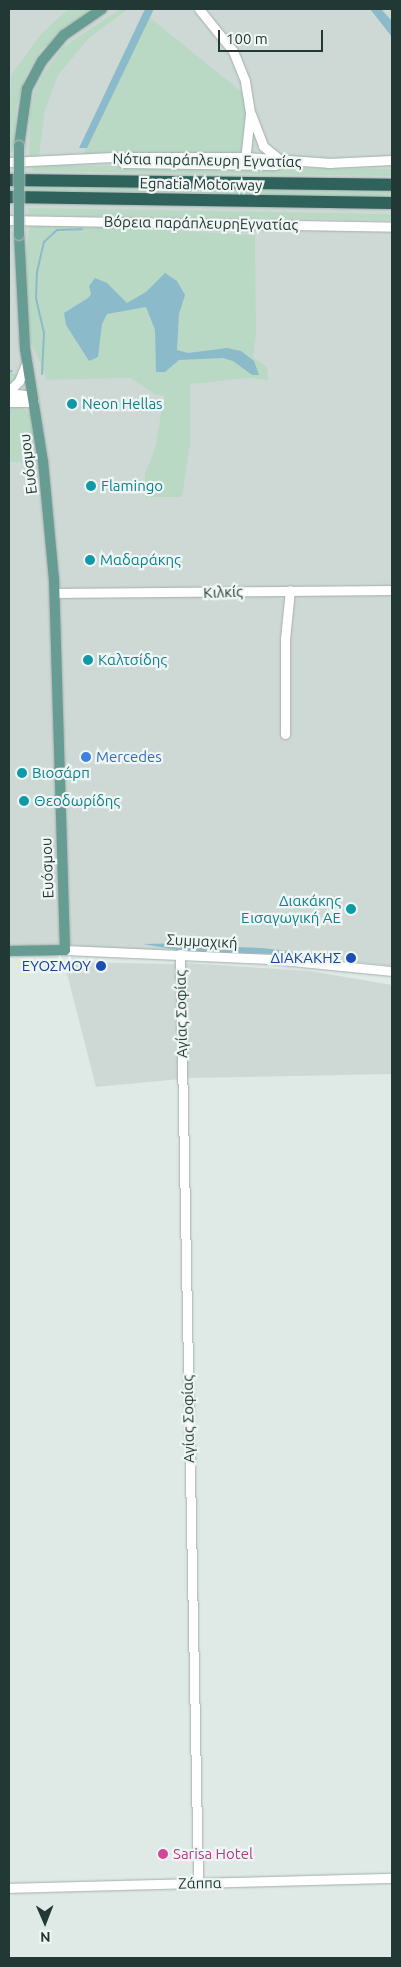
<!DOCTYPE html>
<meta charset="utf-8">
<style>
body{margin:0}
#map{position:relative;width:401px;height:1967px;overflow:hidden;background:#dfe9e6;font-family:Ubuntu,sans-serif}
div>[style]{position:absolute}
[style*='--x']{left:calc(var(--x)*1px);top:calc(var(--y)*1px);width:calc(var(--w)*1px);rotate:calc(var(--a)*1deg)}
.built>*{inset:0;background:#ced9d5}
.green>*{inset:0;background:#b9d9c5}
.water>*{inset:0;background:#8bbbcb}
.stream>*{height:2px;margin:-1px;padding:0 1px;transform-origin:1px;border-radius:1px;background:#8bbbcb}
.roads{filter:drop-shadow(0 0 1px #a3b0ad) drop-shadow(0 0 1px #a3b0ad)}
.minor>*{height:9px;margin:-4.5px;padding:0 4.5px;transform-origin:4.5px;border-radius:4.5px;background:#fff}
.major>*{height:10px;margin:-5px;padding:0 5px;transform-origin:5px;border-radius:5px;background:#679c93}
.highway>*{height:12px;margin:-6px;padding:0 6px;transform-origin:6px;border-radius:6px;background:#30625c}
.bridges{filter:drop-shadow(0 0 1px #bdc3c2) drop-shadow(0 0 1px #bdc3c2)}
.major-bridge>*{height:10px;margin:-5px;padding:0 5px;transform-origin:5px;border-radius:5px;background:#679c93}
.dots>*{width:14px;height:14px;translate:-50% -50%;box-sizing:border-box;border:2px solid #eff6f3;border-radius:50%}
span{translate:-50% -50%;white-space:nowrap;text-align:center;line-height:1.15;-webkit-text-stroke:4.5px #eff6f3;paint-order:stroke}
.street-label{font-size:15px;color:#223834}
.culture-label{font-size:15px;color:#0d838f}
.left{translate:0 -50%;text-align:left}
.right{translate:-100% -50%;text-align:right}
.shop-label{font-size:15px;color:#366cbe}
.transit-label{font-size:15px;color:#164399}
.hotel-label{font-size:15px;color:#b23c85}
.frame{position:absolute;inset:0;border:10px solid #223834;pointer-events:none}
.north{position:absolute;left:20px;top:1897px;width:50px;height:50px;-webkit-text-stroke:4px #eff6f3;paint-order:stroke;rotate:179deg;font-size:14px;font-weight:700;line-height:20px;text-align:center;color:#223834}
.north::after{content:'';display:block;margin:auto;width:18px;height:22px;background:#223834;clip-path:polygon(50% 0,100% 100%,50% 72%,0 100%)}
.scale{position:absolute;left:218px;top:30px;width:105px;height:22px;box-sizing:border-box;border:2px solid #223834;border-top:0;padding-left:6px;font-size:15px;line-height:18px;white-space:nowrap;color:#223834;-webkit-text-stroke:4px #eff6f3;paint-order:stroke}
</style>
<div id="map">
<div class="built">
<i style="clip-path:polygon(9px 9px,392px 9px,392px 966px,297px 955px,9px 948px)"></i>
<i style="clip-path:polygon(64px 962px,176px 964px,180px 1079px,96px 1087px)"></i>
<i style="clip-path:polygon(185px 963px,310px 971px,392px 985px,392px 1074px,187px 1078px)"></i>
</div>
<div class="green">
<i style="clip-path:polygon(68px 9px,93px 9px,41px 50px,26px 74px,17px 105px,13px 153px,9px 153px,11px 75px,41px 34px)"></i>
<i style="clip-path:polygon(120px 9px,128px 9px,89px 38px,58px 75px,45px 110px,39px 155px,29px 156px,30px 114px,35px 91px,46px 70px,63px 47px)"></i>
<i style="clip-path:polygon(143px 12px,249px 98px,246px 153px,83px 156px)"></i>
<i style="clip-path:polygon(32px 165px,392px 169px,392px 176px,33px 171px)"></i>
<i style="clip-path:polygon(9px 186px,392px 192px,392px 196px,9px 190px)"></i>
<i style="clip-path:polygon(28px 208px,392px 214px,392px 220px,28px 215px)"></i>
<i style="clip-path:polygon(30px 223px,255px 235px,256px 335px,253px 357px,267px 367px,268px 380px,249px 378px,190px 384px,190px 443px,182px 497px,145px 497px,145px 474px,155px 449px,164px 396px,155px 394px,130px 378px,47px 380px,28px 335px,24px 266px)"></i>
<i style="clip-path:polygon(9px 372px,19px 375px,17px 403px,30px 415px,37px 461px,9px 462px)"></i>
</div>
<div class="water">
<i style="clip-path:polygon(145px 9px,154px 9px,87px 148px,79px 148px)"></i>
<i style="clip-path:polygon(370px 9px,381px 9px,392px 21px,392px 37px)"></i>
<i style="clip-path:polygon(165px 273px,177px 281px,185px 295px,179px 314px,177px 350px,188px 353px,227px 348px,241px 351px,254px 361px,259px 375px,252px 375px,233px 361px,223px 358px,179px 360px,165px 372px,156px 372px,155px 330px,146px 307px,107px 314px,102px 324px,98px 357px,89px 361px,66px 325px,64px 313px,88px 298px,91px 294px,89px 286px,95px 278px,107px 283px,127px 303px,146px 292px)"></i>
<i style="clip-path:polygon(187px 943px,194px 949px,202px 946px,261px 948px,317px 954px,195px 953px,143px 944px)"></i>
</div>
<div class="stream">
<i style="--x:9;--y:372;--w:3;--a:-18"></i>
<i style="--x:42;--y:374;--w:41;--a:-87.2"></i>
<i style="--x:44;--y:333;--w:36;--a:-103"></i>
<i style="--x:36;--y:298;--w:26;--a:-88"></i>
<i style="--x:37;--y:272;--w:31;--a:-77"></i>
<i style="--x:44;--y:242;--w:18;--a:-43"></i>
<i style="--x:57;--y:230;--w:25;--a:-2"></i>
</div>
<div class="roads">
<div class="minor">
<i style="--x:199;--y:9;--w:54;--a:51"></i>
<i style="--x:233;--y:51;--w:32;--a:68"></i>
<i style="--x:245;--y:81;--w:33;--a:81"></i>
<i style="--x:250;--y:114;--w:47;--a:96.1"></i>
<i style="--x:251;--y:114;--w:34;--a:69"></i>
<i style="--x:263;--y:146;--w:19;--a:39"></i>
<i style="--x:9;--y:162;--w:104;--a:-2.8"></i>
<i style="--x:113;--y:157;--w:132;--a:0"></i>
<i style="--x:245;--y:157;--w:86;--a:4"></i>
<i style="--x:123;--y:163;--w:152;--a:0.8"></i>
<i style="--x:328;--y:163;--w:64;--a:-2.7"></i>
<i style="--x:9;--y:220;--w:383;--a:1"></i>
<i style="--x:9;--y:391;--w:14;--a:-45"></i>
<i style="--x:19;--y:381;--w:22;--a:-68"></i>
<i style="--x:9;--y:393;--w:16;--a:7"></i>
<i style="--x:25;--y:395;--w:11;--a:38"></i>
<i style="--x:9;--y:402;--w:25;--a:0"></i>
<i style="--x:54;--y:593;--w:338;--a:-0.5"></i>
<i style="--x:285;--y:734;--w:95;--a:-90"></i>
<i style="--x:285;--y:639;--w:49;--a:-84.2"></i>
<i style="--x:65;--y:950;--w:206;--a:2.5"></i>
<i style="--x:271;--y:959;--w:122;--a:5.7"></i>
<i style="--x:180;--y:954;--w:929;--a:88.89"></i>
<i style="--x:9;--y:1888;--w:383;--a:-1.5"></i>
</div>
<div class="major">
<i style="--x:19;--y:146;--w:58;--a:-82"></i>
<i style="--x:27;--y:89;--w:32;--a:-62"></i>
<i style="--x:42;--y:61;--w:34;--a:-50"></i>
<i style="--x:64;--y:35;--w:46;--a:-34.4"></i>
<i style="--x:9;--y:951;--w:56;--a:-1"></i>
<i style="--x:65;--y:950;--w:370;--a:-91.7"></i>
<i style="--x:54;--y:580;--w:119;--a:-95.3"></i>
<i style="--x:43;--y:462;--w:115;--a:-99"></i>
<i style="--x:25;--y:348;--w:113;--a:-93"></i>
</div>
<div class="highway">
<i style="--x:9;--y:180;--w:383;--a:0.7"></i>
<i style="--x:9;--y:197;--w:383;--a:0.9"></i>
</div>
</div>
<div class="bridges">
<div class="major-bridge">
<i style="--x:19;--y:146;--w:89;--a:90"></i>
</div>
</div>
<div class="dots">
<i style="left:72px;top:404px;background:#0f9aa8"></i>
<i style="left:91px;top:486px;background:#0f9aa8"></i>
<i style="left:90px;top:560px;background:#0f9aa8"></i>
<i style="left:88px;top:660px;background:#0f9aa8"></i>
<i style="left:86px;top:757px;background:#3f7fe0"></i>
<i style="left:22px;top:773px;background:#0f9aa8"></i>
<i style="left:24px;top:801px;background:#0f9aa8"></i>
<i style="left:351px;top:909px;background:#0f9aa8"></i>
<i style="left:351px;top:958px;background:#1a4fb4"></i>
<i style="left:101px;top:966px;background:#1a4fb4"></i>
<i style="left:163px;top:1854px;background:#d1479c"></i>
</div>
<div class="street-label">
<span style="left:207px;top:160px;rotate:1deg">Νότια παράπλευρη Εγνατίας</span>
<span style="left:201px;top:184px;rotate:1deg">Egnatia Motorway</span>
<span style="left:201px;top:223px;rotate:1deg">Βόρεια παράπλευρηΕγνατίας</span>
<span style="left:28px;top:464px;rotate:-97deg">Ευόσμου</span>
<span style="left:223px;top:592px;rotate:-2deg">Κιλκίς</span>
<span style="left:47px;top:868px;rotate:-92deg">Ευόσμου</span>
<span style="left:202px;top:941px;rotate:3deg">Συμμαχική</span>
<span style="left:181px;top:1014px;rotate:-91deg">Αγίας Σοφίας</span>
<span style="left:188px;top:1419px;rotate:-91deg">Αγίας Σοφίας</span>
<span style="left:200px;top:1883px;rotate:-1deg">Ζάππα</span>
</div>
<div class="culture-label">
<span class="left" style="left:82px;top:404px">Neon Hellas</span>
<span class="left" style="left:101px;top:486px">Flamingo</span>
<span class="left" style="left:100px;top:560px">Μαδαράκης</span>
<span class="left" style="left:98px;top:660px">Καλτσίδης</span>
<span class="left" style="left:32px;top:773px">Βιοσάρπ</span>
<span class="left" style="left:34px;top:801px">Θεοδωρίδης</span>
<span class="right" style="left:341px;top:909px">Διακάκης<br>Εισαγωγική ΑΕ</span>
</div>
<div class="shop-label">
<span class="left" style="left:96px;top:757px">Mercedes</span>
</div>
<div class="transit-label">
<span class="right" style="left:341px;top:958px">ΔΙΑΚΑΚΗΣ</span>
<span class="right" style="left:91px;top:966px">ΕΥΟΣΜΟΥ</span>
</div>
<div class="hotel-label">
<span class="left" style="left:173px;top:1854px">Sarisa Hotel</span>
</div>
<div class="frame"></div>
<div class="north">N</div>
<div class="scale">100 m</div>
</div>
